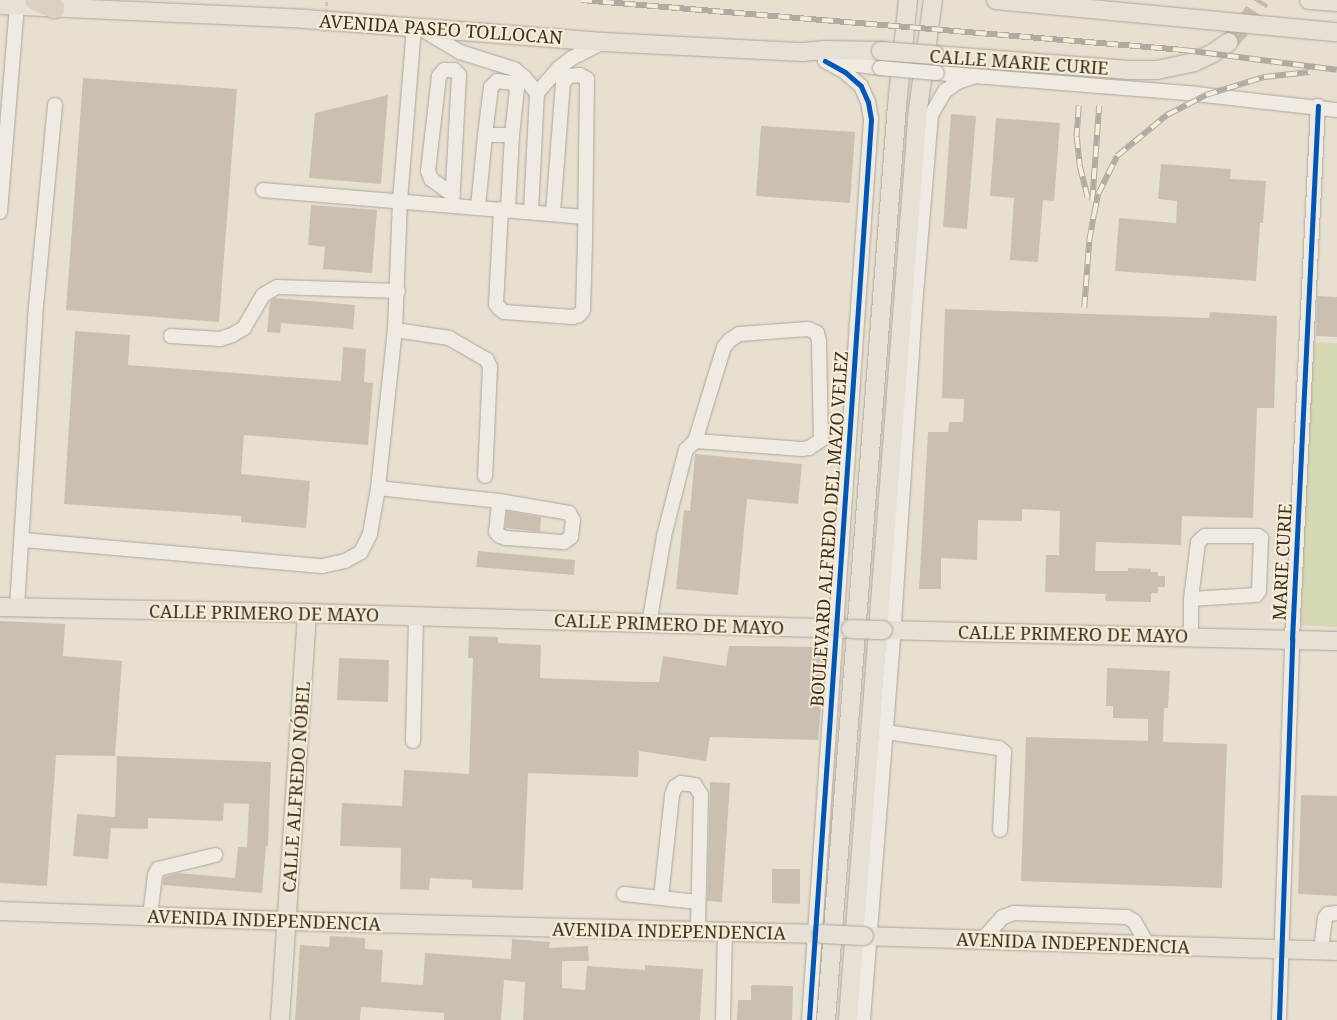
<!DOCTYPE html>
<meta charset="utf-8">
<style>
body{margin:0}
#map{position:relative;width:1337px;height:1020px;overflow:hidden;background:#e7e0d1;font-family:"Noto Serif",serif}
div>[style]{position:absolute}
[style*='--x']{left:calc(var(--x)*1px);top:calc(var(--y)*1px);width:calc(var(--w)*1px);rotate:calc(var(--a)*1deg)}
.green>*{inset:0;background:#d6d7b3}
.building>*{inset:0;background:#cbbfb2}
.major-tunnel>*{height:18px;margin-top:-9px;transform-origin:0;background:repeating-linear-gradient(90deg,#c5bcae 0 18px,transparent 0 27px)}
.roads{filter:drop-shadow(0 0 1px #ada599) drop-shadow(0 0 1px #ada599)}
.minor>*{height:14px;margin:-7px;padding:0 7px;transform-origin:7px;border-radius:7px;background:#efebe3}
.major>*{height:18px;margin:-9px;padding:0 9px;transform-origin:9px;border-radius:9px;background:#e6e1d4}
.highway>*{height:20px;margin:-10px;padding:0 10px;transform-origin:10px;border-radius:10px;background:#dad1c2}
.rail>*{height:5.5px;margin-top:-2.75px;transform-origin:0;background:repeating-linear-gradient(90deg,#f7eed8 0 11px,#afaaa2 0 22px);box-sizing:border-box;border-block:1px solid #afaaa2}
.path-bridge>*{height:2.5px;margin-top:-1.25px;transform-origin:0;background:repeating-linear-gradient(90deg,#c8c2b9 0 4px,transparent 0 6.5px)}
.bridges{filter:drop-shadow(0 0 1px #ada599) drop-shadow(0 0 1px #ada599)}
.minor-bridge>*{height:14px;margin:-7px;padding:0 7px;transform-origin:7px;border-radius:7px;background:#efebe3}
.major-bridge>*{height:18px;margin:-9px;padding:0 9px;transform-origin:9px;border-radius:9px;background:#e6e1d4}
.cycleway>*{height:5px;margin:-2.5px;padding:0 2.5px;transform-origin:2.5px;border-radius:2.5px;background:#0057b8}
span{translate:-50% -50%;white-space:nowrap;text-align:center;line-height:1.15;-webkit-text-stroke:4px #f7eed8;paint-order:stroke}
.street-label{font-size:18px;color:#3d2e20}
</style>
<div id="map">
<div class="green">
<i style="clip-path:polygon(1314px 342px,1337px 343px,1337px 627px,1298px 625px)"></i>
</div>
<div class="building">
<i style="clip-path:polygon(83px 78px,237px 89px,219px 322px,66px 310px)"></i>
<i style="clip-path:polygon(388px 95px,381px 184px,309px 178px,315px 113px)"></i>
<i style="clip-path:polygon(951px 114px,976px 116px,967px 229px,943px 227px)"></i>
<i style="clip-path:polygon(996px 118px,1060px 123px,1054px 201px,1043px 200px,1038px 262px,1010px 260px,1014px 198px,990px 196px)"></i>
<i style="clip-path:polygon(761px 126px,855px 132px,850px 203px,756px 196px)"></i>
<i style="clip-path:polygon(1161px 164px,1231px 169px,1230px 179px,1266px 181px,1263px 223px,1260px 223px,1256px 281px,1115px 271px,1119px 218px,1176px 223px,1177px 201px,1158px 199px)"></i>
<i style="clip-path:polygon(311px 205px,377px 210px,372px 273px,323px 269px,325px 247px,308px 245px)"></i>
<i style="clip-path:polygon(1317px 296px,1337px 297px,1337px 337px,1316px 336px)"></i>
<i style="clip-path:polygon(275px 298px,355px 305px,353px 329px,281px 323px,280px 333px,267px 332px,270px 301px)"></i>
<i style="clip-path:polygon(945px 309px,1209px 318px,1210px 312px,1277px 316px,1274px 408px,1257px 408px,1253px 518px,1182px 516px,1181px 545px,1096px 542px,1095px 571px,1128px 571px,1128px 568px,1151px 569px,1151px 572px,1158px 572px,1158px 576px,1165px 576px,1165px 587px,1158px 587px,1158px 593px,1151px 593px,1151px 602px,1105px 601px,1106px 594px,1045px 592px,1046px 555px,1059px 555px,1060px 511px,1022px 509px,1022px 521px,978px 520px,977px 560px,941px 558px,941px 589px,919px 589px,928px 432px,948px 432px,949px 422px,963px 422px,964px 399px,942px 398px)"></i>
<i style="clip-path:polygon(75px 331px,130px 335px,128px 365px,341px 381px,343px 347px,366px 349px,364px 382px,373px 383px,368px 445px,244px 435px,241px 474px,310px 481px,306px 528px,241px 522px,241px 516px,64px 504px)"></i>
<i style="clip-path:polygon(695px 454px,802px 464px,798px 504px,747px 499px,738px 595px,676px 589px,684px 510px,690px 511px)"></i>
<i style="clip-path:polygon(507px 511px,541px 517px,540px 532px,505px 528px)"></i>
<i style="clip-path:polygon(478px 551px,575px 560px,574px 575px,476px 567px)"></i>
<i style="clip-path:polygon(0 621px,65px 624px,63px 656px,122px 661px,115px 756px,56px 755px,47px 886px,0 883px)"></i>
<i style="clip-path:polygon(469px 636px,498px 637px,498px 643px,541px 645px,540px 678px,642px 682px,659px 682px,663px 656px,726px 666px,729px 646px,826px 647px,818px 740px,710px 737px,706px 761px,639px 751px,638px 777px,528px 773px,523px 890px,472px 888px,472px 880px,430px 878px,429px 890px,400px 889px,401px 848px,340px 846px,342px 803px,402px 806px,404px 770px,469px 774px,473px 658px,468px 658px)"></i>
<i style="clip-path:polygon(339px 658px,389px 660px,388px 702px,337px 700px)"></i>
<i style="clip-path:polygon(1107px 668px,1170px 671px,1168px 708px,1164px 708px,1163px 742px,1227px 744px,1222px 888px,1021px 881px,1026px 737px,1148px 741px,1148px 719px,1113px 718px,1113px 706px,1106px 706px)"></i>
<i style="clip-path:polygon(117px 756px,271px 762px,268px 846px,266px 846px,262px 893px,163px 885px,164px 877px,178px 873px,235px 878px,238px 847px,247px 847px,249px 804px,224px 803px,223px 821px,148px 818px,148px 829px,111px 828px,108px 859px,73px 856px,77px 814px,115px 817px)"></i>
<i style="clip-path:polygon(710px 782px,730px 783px,722px 902px,707px 901px)"></i>
<i style="clip-path:polygon(1301px 795px,1337px 796px,1337px 896px,1298px 894px)"></i>
<i style="clip-path:polygon(772px 869px,800px 869px,800px 904px,772px 903px)"></i>
<i style="clip-path:polygon(330px 936px,365px 938px,365px 949px,383px 950px,381px 982px,423px 985px,425px 953px,511px 959px,512px 939px,550px 942px,549px 948px,588px 946px,589px 961px,562px 961px,562px 988px,585px 990px,587px 966px,645px 970px,645px 965px,703px 969px,700px 1020px,523px 1020px,525px 982px,504px 980px,501px 1020px,444px 1020px,444px 1013px,361px 1007px,360px 1020px,295px 1020px,300px 945px,329px 947px)"></i>
<i style="clip-path:polygon(751px 985px,793px 986px,792px 1020px,737px 1020px,738px 1000px,751px 1000px)"></i>
</div>
<div class="major-tunnel">
<i style="--x:1229;--y:42;--w:22;--a:-47"></i>
<i style="--x:1244;--y:26;--w:31;--a:-57"></i>
</div>
<div class="roads">
<div class="minor">
<i style="--x:420;--y:28;--w:47;--a:31"></i>
<i style="--x:460;--y:52;--w:57;--a:17.5"></i>
<i style="--x:514;--y:69;--w:13;--a:39"></i>
<i style="--x:524;--y:77;--w:21;--a:51"></i>
<i style="--x:834;--y:62;--w:46;--a:7.4"></i>
<i style="--x:937;--y:73;--w:260;--a:4.6"></i>
<i style="--x:1196;--y:94;--w:142;--a:6.5"></i>
<i style="--x:485;--y:135;--w:48;--a:-82.9"></i>
<i style="--x:491;--y:87;--w:8;--a:-45"></i>
<i style="--x:497;--y:81;--w:16;--a:7"></i>
<i style="--x:513;--y:83;--w:7;--a:56"></i>
<i style="--x:517;--y:89;--w:46;--a:96.2"></i>
<i style="--x:263;--y:190;--w:322;--a:4.8"></i>
<i style="--x:452;--y:205;--w:130;--a:-86.9"></i>
<i style="--x:459;--y:75;--w:7;--a:-135"></i>
<i style="--x:454;--y:70;--w:10;--a:180"></i>
<i style="--x:444;--y:70;--w:8;--a:130"></i>
<i style="--x:439;--y:76;--w:96;--a:96.6"></i>
<i style="--x:428;--y:171;--w:9;--a:69"></i>
<i style="--x:431;--y:179;--w:27;--a:36"></i>
<i style="--x:478;--y:207;--w:72;--a:-84.4"></i>
<i style="--x:485;--y:135;--w:27;--a:0"></i>
<i style="--x:512;--y:135;--w:75;--a:93.1"></i>
<i style="--x:501;--y:209;--w:95;--a:93"></i>
<i style="--x:496;--y:304;--w:5;--a:53"></i>
<i style="--x:499;--y:308;--w:6;--a:39"></i>
<i style="--x:504;--y:312;--w:69;--a:4.1"></i>
<i style="--x:573;--y:317;--w:6;--a:-18"></i>
<i style="--x:579;--y:315;--w:6;--a:-51"></i>
<i style="--x:583;--y:310;--w:67;--a:-88.3"></i>
<i style="--x:585;--y:243;--w:164;--a:-89.3"></i>
<i style="--x:587;--y:79;--w:8;--a:-150"></i>
<i style="--x:580;--y:75;--w:11;--a:175"></i>
<i style="--x:569;--y:76;--w:9;--a:131"></i>
<i style="--x:563;--y:83;--w:130;--a:94.4"></i>
<i style="--x:531;--y:211;--w:118;--a:-87.1"></i>
<i style="--x:537;--y:93;--w:33;--a:-49"></i>
<i style="--x:559;--y:68;--w:16;--a:-38"></i>
<i style="--x:572;--y:58;--w:35;--a:-27"></i>
<i style="--x:0;--y:212;--w:208;--a:-85.3"></i>
<i style="--x:395;--y:330;--w:55;--a:8.4"></i>
<i style="--x:449;--y:338;--w:44;--a:30.1"></i>
<i style="--x:487;--y:360;--w:8;--a:67"></i>
<i style="--x:490;--y:367;--w:109;--a:92.6"></i>
<i style="--x:171;--y:336;--w:49;--a:3.5"></i>
<i style="--x:220;--y:339;--w:13;--a:-18"></i>
<i style="--x:232;--y:335;--w:14;--a:-30"></i>
<i style="--x:244;--y:328;--w:38;--a:-60"></i>
<i style="--x:263;--y:295;--w:16;--a:-30"></i>
<i style="--x:277;--y:287;--w:121;--a:1.9"></i>
<i style="--x:378;--y:488;--w:122;--a:6.1"></i>
<i style="--x:499;--y:501;--w:71;--a:9.7"></i>
<i style="--x:569;--y:513;--w:8;--a:60"></i>
<i style="--x:573;--y:520;--w:17;--a:97"></i>
<i style="--x:571;--y:537;--w:9;--a:144"></i>
<i style="--x:564;--y:542;--w:58;--a:-176.1"></i>
<i style="--x:506;--y:538;--w:6;--a:-162"></i>
<i style="--x:500;--y:536;--w:6;--a:-135"></i>
<i style="--x:496;--y:532;--w:31;--a:-84"></i>
<i style="--x:23;--y:540;--w:300;--a:5"></i>
<i style="--x:322;--y:566;--w:24;--a:-12"></i>
<i style="--x:345;--y:561;--w:18;--a:-29"></i>
<i style="--x:361;--y:552;--w:20;--a:-63"></i>
<i style="--x:370;--y:534;--w:47;--a:-80.1"></i>
<i style="--x:378;--y:488;--w:159;--a:-83.9"></i>
<i style="--x:395;--y:330;--w:129;--a:-87.8"></i>
<i style="--x:400;--y:201;--w:175;--a:-85.4"></i>
<i style="--x:17;--y:607;--w:291;--a:-86.4"></i>
<i style="--x:35;--y:317;--w:213;--a:-84.6"></i>
<i style="--x:649;--y:624;--w:89;--a:-80.3"></i>
<i style="--x:664;--y:536;--w:89;--a:-75.7"></i>
<i style="--x:686;--y:450;--w:13;--a:-45"></i>
<i style="--x:695;--y:441;--w:107;--a:4.3"></i>
<i style="--x:802;--y:449;--w:7;--a:-8"></i>
<i style="--x:809;--y:448;--w:14;--a:-34"></i>
<i style="--x:821;--y:440;--w:99;--a:-91.2"></i>
<i style="--x:819;--y:341;--w:8;--a:-104"></i>
<i style="--x:817;--y:333;--w:10;--a:-156"></i>
<i style="--x:808;--y:329;--w:69;--a:175.9"></i>
<i style="--x:739;--y:334;--w:11;--a:146"></i>
<i style="--x:730;--y:340;--w:9;--a:131"></i>
<i style="--x:724;--y:347;--w:98;--a:107.1"></i>
<i style="--x:1191;--y:636;--w:37;--a:-90"></i>
<i style="--x:1191;--y:599;--w:57;--a:-83"></i>
<i style="--x:1198;--y:542;--w:9;--a:-41"></i>
<i style="--x:1205;--y:536;--w:53;--a:0"></i>
<i style="--x:1258;--y:536;--w:4;--a:34"></i>
<i style="--x:1261;--y:538;--w:53;--a:92.2"></i>
<i style="--x:1259;--y:591;--w:5;--a:127"></i>
<i style="--x:1256;--y:595;--w:65;--a:176.5"></i>
<i style="--x:886;--y:732;--w:114;--a:8.1"></i>
<i style="--x:999;--y:748;--w:6;--a:39"></i>
<i style="--x:1004;--y:752;--w:78;--a:92.9"></i>
<i style="--x:413;--y:741;--w:125;--a:-88.6"></i>
<i style="--x:624;--y:894;--w:74;--a:6.2"></i>
<i style="--x:661;--y:897;--w:103;--a:-83.8"></i>
<i style="--x:672;--y:795;--w:9;--a:-69"></i>
<i style="--x:675;--y:787;--w:7;--a:-34"></i>
<i style="--x:681;--y:783;--w:14;--a:8"></i>
<i style="--x:695;--y:785;--w:12;--a:59"></i>
<i style="--x:701;--y:795;--w:136;--a:91.3"></i>
<i style="--x:150;--y:916;--w:41;--a:-83"></i>
<i style="--x:155;--y:875;--w:7;--a:-63"></i>
<i style="--x:158;--y:869;--w:59;--a:-13.8"></i>
<i style="--x:982;--y:940;--w:31;--a:-48"></i>
<i style="--x:1003;--y:917;--w:12;--a:-20"></i>
<i style="--x:1014;--y:913;--w:113;--a:2"></i>
<i style="--x:1127;--y:917;--w:8;--a:30"></i>
<i style="--x:1134;--y:921;--w:28;--a:60"></i>
<i style="--x:1321;--y:950;--w:32;--a:-83"></i>
<i style="--x:1325;--y:918;--w:5;--a:-53"></i>
<i style="--x:1328;--y:914;--w:9;--a:-6"></i>
<i style="--x:723;--y:1020;--w:88;--a:-88.7"></i>
<i style="--x:809;--y:1020;--w:903;--a:-86.06"></i>
<i style="--x:871;--y:119;--w:17;--a:-100"></i>
<i style="--x:868;--y:102;--w:17;--a:-114"></i>
<i style="--x:861;--y:86;--w:21;--a:-139"></i>
<i style="--x:845;--y:72;--w:23;--a:-151"></i>
<i style="--x:863;--y:1020;--w:368;--a:-85.5"></i>
<i style="--x:892;--y:653;--w:348;--a:-86.2"></i>
<i style="--x:915;--y:306;--w:192;--a:-85.2"></i>
<i style="--x:931;--y:115;--w:28;--a:-60"></i>
<i style="--x:945;--y:91;--w:16;--a:-35"></i>
<i style="--x:958;--y:82;--w:18;--a:-19"></i>
<i style="--x:1279;--y:1020;--w:381;--a:-88"></i>
<i style="--x:1292;--y:639;--w:534;--a:-87.21"></i>
</div>
<div class="major">
<i style="--x:996;--y:0;--w:342;--a:5.4"></i>
<i style="--x:1309;--y:0;--w:28;--a:4"></i>
<i style="--x:0;--y:5;--w:305;--a:2.6"></i>
<i style="--x:305;--y:19;--w:299;--a:4.4"></i>
<i style="--x:603;--y:42;--w:200;--a:2.9"></i>
<i style="--x:803;--y:52;--w:23;--a:-5"></i>
<i style="--x:826;--y:50;--w:55;--a:1"></i>
<i style="--x:935;--y:55;--w:195;--a:4.4"></i>
<i style="--x:1129;--y:70;--w:28;--a:0"></i>
<i style="--x:1157;--y:70;--w:38;--a:-12"></i>
<i style="--x:1194;--y:62;--w:21;--a:-25"></i>
<i style="--x:1213;--y:53;--w:19;--a:-35"></i>
<i style="--x:0;--y:607;--w:307;--a:1.1"></i>
<i style="--x:307;--y:613;--w:544;--a:1.68"></i>
<i style="--x:883;--y:630;--w:454;--a:1.4"></i>
<i style="--x:0;--y:911;--w:287;--a:2"></i>
<i style="--x:287;--y:921;--w:535;--a:1.39"></i>
<i style="--x:864;--y:936;--w:473;--a:1.8"></i>
<i style="--x:280;--y:1020;--w:408;--a:-86.2"></i>
<i style="--x:826;--y:1020;--w:917;--a:-85.56"></i>
<i style="--x:897;--y:106;--w:107;--a:-84.1"></i>
<i style="--x:848;--y:1020;--w:914;--a:-85.61"></i>
<i style="--x:918;--y:109;--w:110;--a:-82.2"></i>
</div>
<div class="highway">
<i style="--x:35;--y:0;--w:21;--a:23"></i>
</div>
</div>
<div class="rail">
<i style="--x:581;--y:0;--w:605;--a:4.74"></i>
<i style="--x:1184;--y:50;--w:154;--a:7.4"></i>
<i style="--x:1079;--y:106;--w:31;--a:94"></i>
<i style="--x:1077;--y:137;--w:29;--a:84"></i>
<i style="--x:1080;--y:166;--w:32;--a:76"></i>
<i style="--x:1092;--y:201;--w:95;--a:-85.8"></i>
<i style="--x:1084;--y:308;--w:67;--a:-85.7"></i>
<i style="--x:1089;--y:241;--w:27;--a:-80"></i>
<i style="--x:1094;--y:214;--w:20;--a:-79"></i>
<i style="--x:1098;--y:194;--w:42;--a:-63.4"></i>
<i style="--x:1117;--y:156;--w:65;--a:-39.4"></i>
<i style="--x:1167;--y:115;--w:44;--a:-27.1"></i>
<i style="--x:1206;--y:95;--w:61;--a:-17.2"></i>
<i style="--x:1264;--y:77;--w:46;--a:-6.2"></i>
</div>
<div class="path-bridge">
<i style="--x:324;--y:32;--w:32;--a:-85"></i>
</div>
<div class="bridges">
<div class="minor-bridge">
<i style="--x:880;--y:68;--w:57;--a:5"></i>
</div>
<div class="major-bridge">
<i style="--x:881;--y:51;--w:54;--a:4.2"></i>
<i style="--x:851;--y:629;--w:32;--a:2"></i>
<i style="--x:822;--y:934;--w:42;--a:2.7"></i>
</div>
</div>
<div class="cycleway">
<i style="--x:809;--y:1020;--w:903;--a:-86.06"></i>
<i style="--x:871;--y:119;--w:17;--a:-100"></i>
<i style="--x:868;--y:102;--w:17;--a:-114"></i>
<i style="--x:861;--y:86;--w:21;--a:-139"></i>
<i style="--x:845;--y:72;--w:23;--a:-151"></i>
<i style="--x:1279;--y:1020;--w:381;--a:-88"></i>
<i style="--x:1292;--y:639;--w:534;--a:-87.21"></i>
</div>
<div class="street-label">
<span style="left:441px;top:29px;rotate:4deg">AVENIDA PASEO TOLLOCAN</span>
<span style="left:1019px;top:62px;rotate:4deg">CALLE MARIE CURIE</span>
<span style="left:829px;top:529px;rotate:-86deg">BOULEVARD ALFREDO DEL MAZO VELEZ</span>
<span style="left:1282px;top:562px;rotate:-87deg">MARIE CURIE</span>
<span style="left:264px;top:613px;rotate:1deg">CALLE PRIMERO DE MAYO</span>
<span style="left:669px;top:624px;rotate:2deg">CALLE PRIMERO DE MAYO</span>
<span style="left:1073px;top:634px;rotate:1deg">CALLE PRIMERO DE MAYO</span>
<span style="left:296px;top:787px;rotate:-86deg">CALLE ALFREDO NÓBEL</span>
<span style="left:264px;top:920px;rotate:2deg">AVENIDA INDEPENDENCIA</span>
<span style="left:669px;top:931px;rotate:1deg">AVENIDA INDEPENDENCIA</span>
<span style="left:1073px;top:943px;rotate:2deg">AVENIDA INDEPENDENCIA</span>
</div>
</div>
